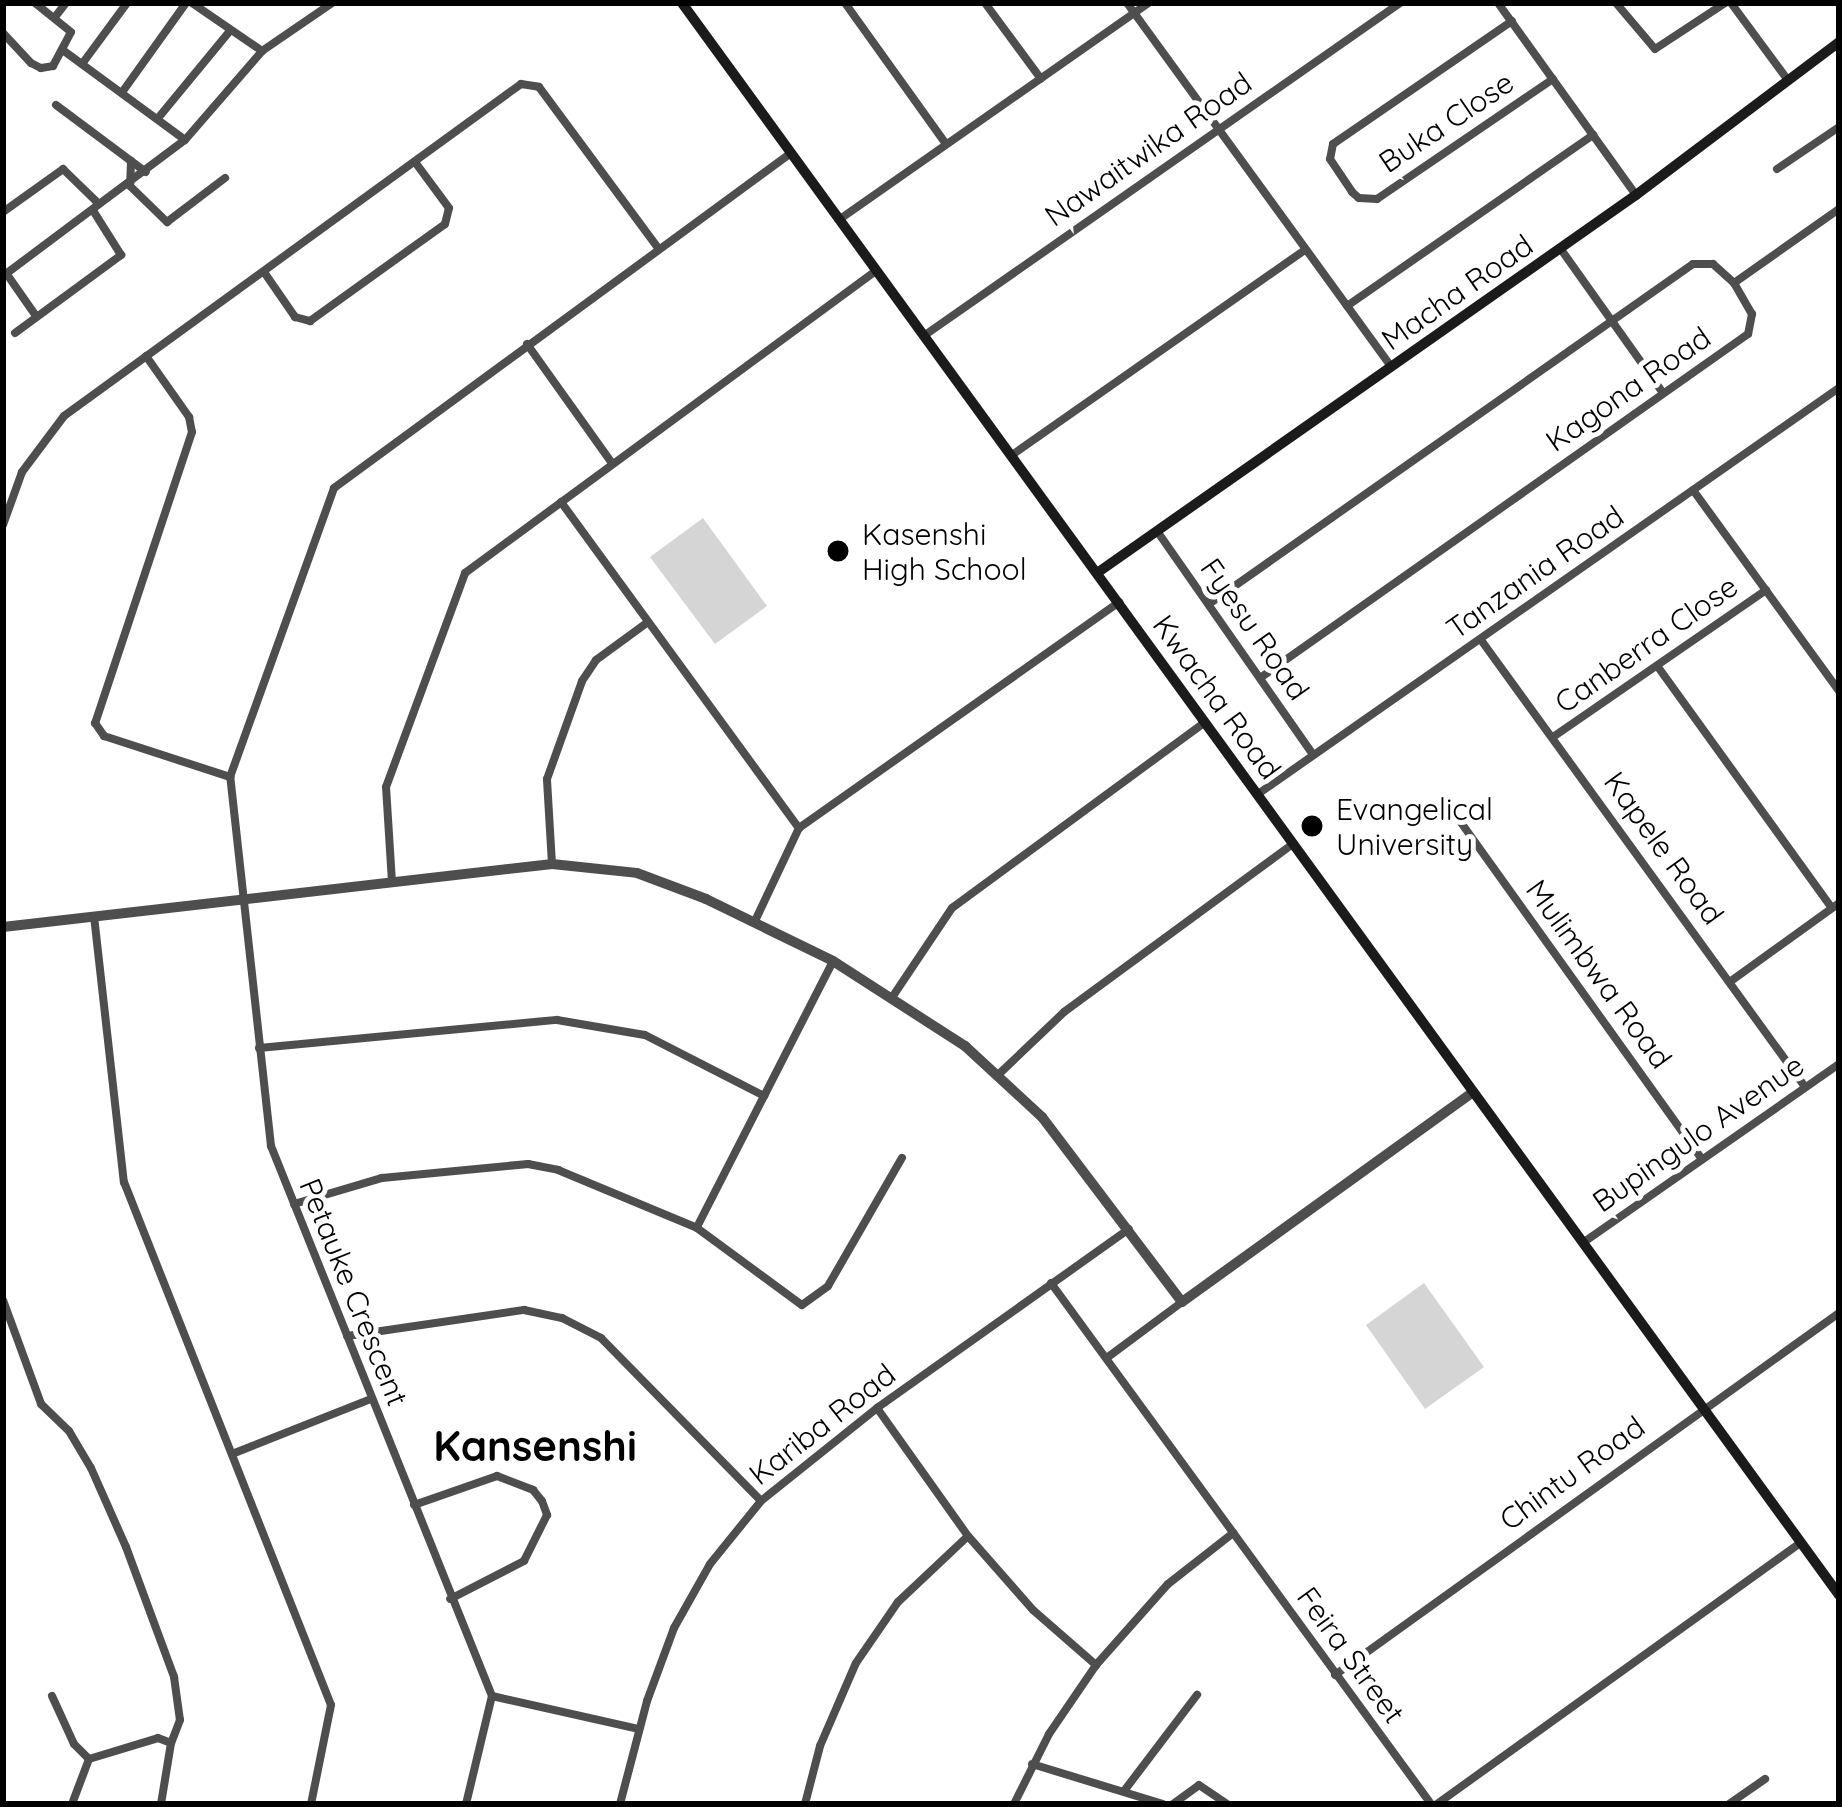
<!DOCTYPE html>
<style>
body{margin:0}
#map{position:relative;width:1842px;height:1807px;overflow:hidden;background:#fff;font-family:Quicksand,sans-serif}
div>[style]{position:absolute}
[style*='--x']{left:calc(var(--x)*1px);top:calc(var(--y)*1px);width:calc(var(--w)*1px);rotate:calc(var(--a)*1deg)}
.green>*{inset:0;background:#d5d5d5}
.minor>*{height:8px;margin:-4px;padding:0 4px;transform-origin:4px;border-radius:4px;background:#4e4e4e}
.tertiary>*{height:10px;margin:-5px;padding:0 5px;transform-origin:5px;border-radius:5px;background:#4e4e4e}
.secondary>*{height:10px;margin:-5px;padding:0 5px;transform-origin:5px;border-radius:5px;background:#1b1b1b}
.dots>*{width:33px;height:33px;translate:-50% -50%;box-sizing:border-box;border:6px solid #fff;border-radius:50%}
span{translate:-50% -50%;white-space:nowrap;text-align:center;line-height:1.15;-webkit-text-stroke:10px #fff;paint-order:stroke}
.street-label{font-size:30px;color:#000}
.poi-label{font-size:30px;color:#000}
.left{translate:0 -50%;text-align:left}
.district-label{font-size:42px;color:#000;font-weight:700}
.frame{position:absolute;inset:0;border:6px solid #000;pointer-events:none}
</style>
<div id="map">
<div class="green">
<i style="clip-path:polygon(703px 518px,767px 606px,715px 644px,650px 557px)"></i>
<i style="clip-path:polygon(1424px 1283px,1484px 1367px,1425px 1409px,1366px 1325px)"></i>
</div>
<div class="minor">
<i style="--x:192;--y:3;--w:85;--a:34.4"></i>
<i style="--x:845;--y:3;--w:173;--a:54.4"></i>
<i style="--x:985;--y:3;--w:94;--a:53.6"></i>
<i style="--x:1127;--y:3;--w:450;--a:54"></i>
<i style="--x:1498;--y:3;--w:236;--a:54.3"></i>
<i style="--x:1616;--y:3;--w:60;--a:49.7"></i>
<i style="--x:1655;--y:49;--w:84;--a:-33.3"></i>
<i style="--x:1731;--y:3;--w:94;--a:53.6"></i>
<i style="--x:55;--y:17;--w:18;--a:-52"></i>
<i style="--x:1512;--y:21;--w:217;--a:145.5"></i>
<i style="--x:1333;--y:144;--w:15;--a:101"></i>
<i style="--x:1330;--y:159;--w:40;--a:56"></i>
<i style="--x:1352;--y:192;--w:9;--a:41"></i>
<i style="--x:1359;--y:198;--w:18;--a:3"></i>
<i style="--x:1377;--y:199;--w:213;--a:-34.3"></i>
<i style="--x:3;--y:33;--w:41;--a:47"></i>
<i style="--x:31;--y:63;--w:11;--a:27"></i>
<i style="--x:41;--y:68;--w:12;--a:-9"></i>
<i style="--x:53;--y:66;--w:38;--a:-62"></i>
<i style="--x:71;--y:32;--w:46;--a:-141.1"></i>
<i style="--x:64;--y:51;--w:150;--a:36.3"></i>
<i style="--x:82;--y:64;--w:76;--a:-53.6"></i>
<i style="--x:123;--y:91;--w:108;--a:-54.4"></i>
<i style="--x:56;--y:105;--w:112;--a:36.7"></i>
<i style="--x:159;--y:117;--w:112;--a:-50.5"></i>
<i style="--x:131;--y:161;--w:25;--a:92"></i>
<i style="--x:130;--y:186;--w:52;--a:44.2"></i>
<i style="--x:167;--y:222;--w:73;--a:-37.2"></i>
<i style="--x:1777;--y:169;--w:75;--a:-34.1"></i>
<i style="--x:3;--y:212;--w:74;--a:-35.6"></i>
<i style="--x:63;--y:169;--w:50;--a:44.2"></i>
<i style="--x:840;--y:219;--w:377;--a:-35"></i>
<i style="--x:1560;--y:248;--w:178;--a:54.6"></i>
<i style="--x:264;--y:272;--w:55;--a:55.4"></i>
<i style="--x:295;--y:317;--w:16;--a:15"></i>
<i style="--x:310;--y:321;--w:166;--a:-35.7"></i>
<i style="--x:445;--y:224;--w:16;--a:-76"></i>
<i style="--x:449;--y:208;--w:57;--a:-126.5"></i>
<i style="--x:6;--y:273;--w:52;--a:55.1"></i>
<i style="--x:3;--y:276;--w:227;--a:-36.8"></i>
<i style="--x:185;--y:140;--w:118;--a:-49.1"></i>
<i style="--x:262;--y:51;--w:85;--a:-34.4"></i>
<i style="--x:1734;--y:283;--w:128;--a:-35.2"></i>
<i style="--x:1347;--y:306;--w:300;--a:-34.8"></i>
<i style="--x:15;--y:333;--w:132;--a:-36.3"></i>
<i style="--x:121;--y:255;--w:51;--a:-122.1"></i>
<i style="--x:925;--y:335;--w:580;--a:-34.95"></i>
<i style="--x:527;--y:344;--w:146;--a:54.5"></i>
<i style="--x:146;--y:356;--w:75;--a:54.8"></i>
<i style="--x:189;--y:417;--w:15;--a:79"></i>
<i style="--x:192;--y:432;--w:307;--a:108.4"></i>
<i style="--x:95;--y:723;--w:16;--a:55"></i>
<i style="--x:104;--y:736;--w:133;--a:18"></i>
<i style="--x:1012;--y:455;--w:358;--a:-35"></i>
<i style="--x:1693;--y:490;--w:248;--a:54"></i>
<i style="--x:561;--y:502;--w:404;--a:53.9"></i>
<i style="--x:3;--y:525;--w:56;--a:-70.3"></i>
<i style="--x:22;--y:472;--w:70;--a:-53.1"></i>
<i style="--x:64;--y:416;--w:565;--a:-36"></i>
<i style="--x:521;--y:84;--w:18;--a:9"></i>
<i style="--x:539;--y:87;--w:200;--a:53.5"></i>
<i style="--x:1157;--y:531;--w:273;--a:55.1"></i>
<i style="--x:1209;--y:604;--w:591;--a:-35.09"></i>
<i style="--x:1693;--y:264;--w:20;--a:0"></i>
<i style="--x:1713;--y:264;--w:28;--a:42"></i>
<i style="--x:1734;--y:283;--w:36;--a:60"></i>
<i style="--x:1752;--y:314;--w:20;--a:101"></i>
<i style="--x:1748;--y:334;--w:597;--a:144.82"></i>
<i style="--x:1481;--y:640;--w:552;--a:54.06"></i>
<i style="--x:1658;--y:667;--w:297;--a:54.2"></i>
<i style="--x:1553;--y:737;--w:259;--a:-34.6"></i>
<i style="--x:1258;--y:794;--w:709;--a:-34.95"></i>
<i style="--x:1457;--y:817;--w:421;--a:54.4"></i>
<i style="--x:552;--y:864;--w:85;--a:-93.4"></i>
<i style="--x:547;--y:779;--w:104;--a:-70.3"></i>
<i style="--x:582;--y:681;--w:25;--a:-56"></i>
<i style="--x:596;--y:660;--w:64;--a:-36.2"></i>
<i style="--x:392;--y:882;--w:95;--a:-93.6"></i>
<i style="--x:386;--y:787;--w:228;--a:-69.7"></i>
<i style="--x:465;--y:573;--w:511;--a:-36.33"></i>
<i style="--x:94;--y:916;--w:268;--a:83.6"></i>
<i style="--x:124;--y:1182;--w:562;--a:68.41"></i>
<i style="--x:331;--y:1705;--w:101;--a:101.4"></i>
<i style="--x:755;--y:921;--w:103;--a:-64.7"></i>
<i style="--x:799;--y:828;--w:392;--a:-35.2"></i>
<i style="--x:1731;--y:981;--w:133;--a:-35.8"></i>
<i style="--x:893;--y:996;--w:106;--a:-56.2"></i>
<i style="--x:952;--y:908;--w:313;--a:-36.3"></i>
<i style="--x:259;--y:1048;--w:299;--a:-5.4"></i>
<i style="--x:557;--y:1020;--w:89;--a:9.7"></i>
<i style="--x:645;--y:1035;--w:134;--a:27.1"></i>
<i style="--x:999;--y:1074;--w:90;--a:-43.6"></i>
<i style="--x:1064;--y:1012;--w:284;--a:-36.3"></i>
<i style="--x:294;--y:1204;--w:92;--a:-16.5"></i>
<i style="--x:382;--y:1178;--w:147;--a:-5.5"></i>
<i style="--x:528;--y:1164;--w:31;--a:11"></i>
<i style="--x:558;--y:1170;--w:151;--a:22.6"></i>
<i style="--x:697;--y:1228;--w:130;--a:36.3"></i>
<i style="--x:802;--y:1305;--w:32;--a:-36"></i>
<i style="--x:828;--y:1286;--w:148;--a:-60"></i>
<i style="--x:697;--y:1227;--w:299;--a:-62.9"></i>
<i style="--x:1584;--y:1242;--w:311;--a:-34.9"></i>
<i style="--x:1051;--y:1283;--w:645;--a:53.89"></i>
<i style="--x:3;--y:1300;--w:111;--a:69.9"></i>
<i style="--x:41;--y:1404;--w:39;--a:44"></i>
<i style="--x:69;--y:1431;--w:43;--a:59.3"></i>
<i style="--x:91;--y:1468;--w:86;--a:66.1"></i>
<i style="--x:126;--y:1547;--w:139;--a:69.7"></i>
<i style="--x:174;--y:1677;--w:43;--a:82.1"></i>
<i style="--x:180;--y:1720;--w:25;--a:111"></i>
<i style="--x:347;--y:1336;--w:179;--a:-8.4"></i>
<i style="--x:524;--y:1310;--w:39;--a:12"></i>
<i style="--x:562;--y:1318;--w:44;--a:27.1"></i>
<i style="--x:601;--y:1338;--w:228;--a:45.5"></i>
<i style="--x:1108;--y:1357;--w:92;--a:-36.6"></i>
<i style="--x:877;--y:1408;--w:157;--a:54.6"></i>
<i style="--x:968;--y:1536;--w:98;--a:48.7"></i>
<i style="--x:1033;--y:1610;--w:84;--a:41.1"></i>
<i style="--x:232;--y:1454;--w:149;--a:-21.6"></i>
<i style="--x:414;--y:1505;--w:88;--a:-19.3"></i>
<i style="--x:497;--y:1476;--w:39;--a:21"></i>
<i style="--x:533;--y:1490;--w:14;--a:51"></i>
<i style="--x:542;--y:1501;--w:15;--a:70"></i>
<i style="--x:547;--y:1515;--w:51;--a:116.6"></i>
<i style="--x:524;--y:1561;--w:83;--a:152.8"></i>
<i style="--x:1335;--y:1675;--w:621;--a:-35.69"></i>
<i style="--x:52;--y:1696;--w:53;--a:65.4"></i>
<i style="--x:74;--y:1744;--w:21;--a:45"></i>
<i style="--x:89;--y:1759;--w:72;--a:-16.9"></i>
<i style="--x:158;--y:1738;--w:14;--a:21"></i>
<i style="--x:171;--y:1743;--w:62;--a:99.3"></i>
<i style="--x:492;--y:1696;--w:151;--a:12.7"></i>
<i style="--x:1032;--y:1764;--w:137;--a:17"></i>
<i style="--x:1124;--y:1791;--w:121;--a:-52.8"></i>
<i style="--x:72;--y:1804;--w:48;--a:-69.3"></i>
<i style="--x:466;--y:1804;--w:111;--a:-76.5"></i>
<i style="--x:492;--y:1696;--w:593;--a:-111.89"></i>
<i style="--x:271;--y:1146;--w:371;--a:-96.3"></i>
<i style="--x:230;--y:777;--w:307;--a:-70.2"></i>
<i style="--x:334;--y:488;--w:567;--a:-36.24"></i>
<i style="--x:620;--y:1804;--w:106;--a:-75.3"></i>
<i style="--x:647;--y:1701;--w:78;--a:-69.7"></i>
<i style="--x:674;--y:1628;--w:73;--a:-60.6"></i>
<i style="--x:710;--y:1564;--w:81;--a:-51"></i>
<i style="--x:761;--y:1501;--w:149;--a:-38.7"></i>
<i style="--x:877;--y:1408;--w:309;--a:-35.4"></i>
<i style="--x:805;--y:1804;--w:60;--a:-75.5"></i>
<i style="--x:820;--y:1746;--w:90;--a:-66.6"></i>
<i style="--x:856;--y:1663;--w:74;--a:-55.5"></i>
<i style="--x:898;--y:1602;--w:96;--a:-43.3"></i>
<i style="--x:1014;--y:1804;--w:78;--a:-63.4"></i>
<i style="--x:1049;--y:1734;--w:83;--a:-55.7"></i>
<i style="--x:1096;--y:1665;--w:108;--a:-48.4"></i>
<i style="--x:1168;--y:1584;--w:83;--a:-38.1"></i>
<i style="--x:1173;--y:1804;--w:32;--a:-36"></i>
<i style="--x:1199;--y:1785;--w:34;--a:34"></i>
<i style="--x:1437;--y:1804;--w:448;--a:-35.7"></i>
<i style="--x:1729;--y:1804;--w:44;--a:-34.8"></i>
</div>
<div class="tertiary">
<i style="--x:3;--y:927;--w:553;--a:-6.55"></i>
<i style="--x:552;--y:864;--w:85;--a:6"></i>
<i style="--x:637;--y:873;--w:74;--a:20.6"></i>
<i style="--x:706;--y:899;--w:141;--a:26"></i>
<i style="--x:833;--y:961;--w:157;--a:32.8"></i>
<i style="--x:965;--y:1046;--w:105;--a:42.7"></i>
<i style="--x:1042;--y:1117;--w:232;--a:52.9"></i>
<i style="--x:1182;--y:1302;--w:359;--a:-35.8"></i>
</div>
<div class="secondary">
<i style="--x:682;--y:3;--w:1968;--a:53.99"></i>
<i style="--x:1097;--y:573;--w:658;--a:-35.04"></i>
<i style="--x:1636;--y:195;--w:254;--a:-37"></i>
</div>
<div class="dots">
<i style="left:838px;top:551px;background:#000"></i>
<i style="left:1312px;top:826px;background:#000"></i>
</div>
<div class="street-label">
<span style="left:1446px;top:122px;rotate:-34deg">Buka Close</span>
<span style="left:1148px;top:149px;rotate:-35deg">Nawaitwika Road</span>
<span style="left:1457px;top:292px;rotate:-35deg">Macha Road</span>
<span style="left:1628px;top:389px;rotate:-35deg">Kagona Road</span>
<span style="left:1535px;top:572px;rotate:-35deg">Tanzania Road</span>
<span style="left:1255px;top:629px;rotate:55deg">Fyesu Road</span>
<span style="left:1646px;top:644px;rotate:-35deg">Canberra Close</span>
<span style="left:1217px;top:697px;rotate:54deg">Kwacha Road</span>
<span style="left:1664px;top:848px;rotate:54deg">Kapele Road</span>
<span style="left:1599px;top:974px;rotate:54deg">Mulimbwa Road</span>
<span style="left:1698px;top:1133px;rotate:-35deg">Bupingulo Avenue</span>
<span style="left:354px;top:1292px;rotate:68deg">Petauke Crescent</span>
<span style="left:822px;top:1424px;rotate:-38deg">Kariba Road</span>
<span style="left:1572px;top:1473px;rotate:-36deg">Chintu Road</span>
<span style="left:1351px;top:1655px;rotate:54deg">Feira Street</span>
</div>
<div class="poi-label">
<span class="left" style="left:862px;top:551px">Kasenshi<br>High School</span>
<span class="left" style="left:1336px;top:826px">Evangelical<br>University</span>
</div>
<div class="district-label">
<span style="left:535px;top:1446px">Kansenshi</span>
</div>
<div class="frame"></div>
</div>
